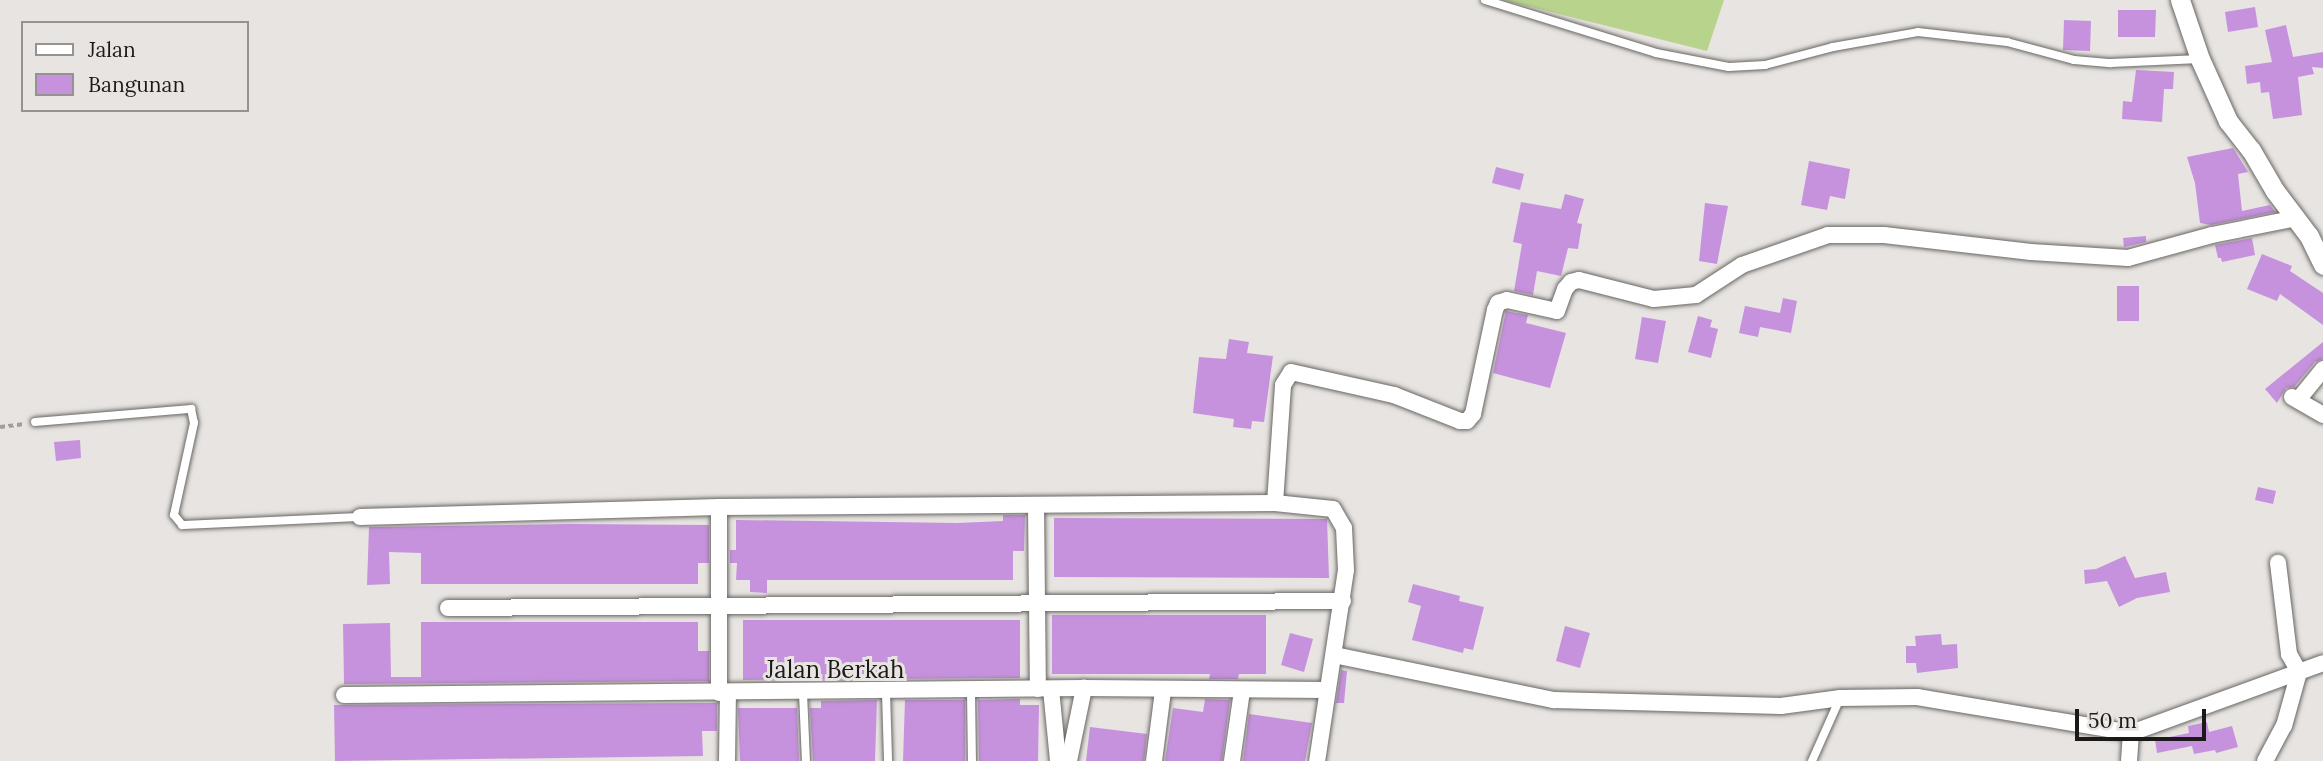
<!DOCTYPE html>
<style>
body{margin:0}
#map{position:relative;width:2323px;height:761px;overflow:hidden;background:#e7e4e1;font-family:Lora,serif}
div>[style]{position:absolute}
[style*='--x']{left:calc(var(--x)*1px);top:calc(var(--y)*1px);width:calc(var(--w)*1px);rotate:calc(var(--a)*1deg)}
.green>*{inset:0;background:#b8d48c}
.building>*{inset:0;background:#c692dd}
.path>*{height:3.5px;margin-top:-1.75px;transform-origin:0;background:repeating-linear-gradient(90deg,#a09e9c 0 5px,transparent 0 8.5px)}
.roads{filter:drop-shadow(0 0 2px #686663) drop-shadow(0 0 2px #686663)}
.service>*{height:8px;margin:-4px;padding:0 4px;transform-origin:4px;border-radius:4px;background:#fff}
.minor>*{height:16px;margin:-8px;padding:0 8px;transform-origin:8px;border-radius:8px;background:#fff}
.tertiary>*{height:19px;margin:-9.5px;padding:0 9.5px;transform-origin:9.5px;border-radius:9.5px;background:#fff}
span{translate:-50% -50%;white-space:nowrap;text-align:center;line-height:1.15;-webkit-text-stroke:6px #e7e4e1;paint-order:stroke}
.street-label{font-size:24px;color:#1b1a19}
.legend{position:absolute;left:21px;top:21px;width:228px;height:91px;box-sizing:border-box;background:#e7e4e1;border:2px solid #959391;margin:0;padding:9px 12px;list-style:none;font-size:21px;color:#1b1a19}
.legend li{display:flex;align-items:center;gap:14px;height:35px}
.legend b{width:35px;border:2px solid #959391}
.scale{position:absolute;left:2075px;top:709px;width:131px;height:32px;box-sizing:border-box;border:4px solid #1b1a19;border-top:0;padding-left:9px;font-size:21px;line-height:24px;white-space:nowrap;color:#1b1a19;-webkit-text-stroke:5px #e7e4e1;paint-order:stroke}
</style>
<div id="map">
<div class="green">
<i style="clip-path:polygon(1503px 0,1724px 0,1707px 51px)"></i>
</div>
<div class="building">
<i style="clip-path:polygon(2255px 7px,2258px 27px,2228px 32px,2225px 12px)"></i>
<i style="clip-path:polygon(2118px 10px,2156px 10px,2155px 37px,2118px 37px)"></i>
<i style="clip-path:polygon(2064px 20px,2091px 21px,2090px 51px,2063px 50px)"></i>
<i style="clip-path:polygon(2286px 25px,2293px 57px,2323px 52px,2323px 68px,2312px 67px,2314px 74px,2298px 77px,2302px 115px,2273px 119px,2269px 92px,2261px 93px,2260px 82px,2247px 84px,2245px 66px,2272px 62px,2265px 30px)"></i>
<i style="clip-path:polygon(2136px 70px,2174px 72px,2173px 89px,2164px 89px,2162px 122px,2122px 119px,2123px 101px,2132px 102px)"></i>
<i style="clip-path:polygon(2233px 148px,2248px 172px,2238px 174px,2242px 211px,2270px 205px,2275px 212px,2211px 225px,2200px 223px,2195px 183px,2187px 157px)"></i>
<i style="clip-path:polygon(1809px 161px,1850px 169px,1845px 199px,1830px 196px,1827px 210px,1801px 205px)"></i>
<i style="clip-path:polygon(1496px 167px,1524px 174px,1520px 190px,1492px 183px)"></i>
<i style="clip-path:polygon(1565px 194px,1584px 199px,1577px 223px,1582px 224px,1578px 249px,1568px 248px,1561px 276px,1537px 271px,1533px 295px,1514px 291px,1522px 244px,1513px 242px,1521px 202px,1561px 209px)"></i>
<i style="clip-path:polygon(1705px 203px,1728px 206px,1717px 264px,1699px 261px)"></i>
<i style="clip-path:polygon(2146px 236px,2146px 242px,2124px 247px,2123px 238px)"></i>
<i style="clip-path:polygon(2252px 238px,2255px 255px,2222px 262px,2221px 258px,2218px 258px,2215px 245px)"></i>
<i style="clip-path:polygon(2262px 254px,2292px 266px,2290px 271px,2323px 293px,2323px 325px,2280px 294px,2277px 301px,2247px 289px)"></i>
<i style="clip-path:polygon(2117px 286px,2139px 286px,2139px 321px,2117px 321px)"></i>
<i style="clip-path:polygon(1783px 298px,1797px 301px,1791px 333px,1760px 327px,1758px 337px,1739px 333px,1745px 306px,1780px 313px)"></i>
<i style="clip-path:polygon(1506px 311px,1528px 315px,1526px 323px,1566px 333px,1550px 388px,1493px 373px)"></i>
<i style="clip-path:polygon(1698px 316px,1712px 320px,1710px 327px,1718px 329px,1711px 358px,1688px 352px)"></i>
<i style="clip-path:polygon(1642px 317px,1666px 321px,1658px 363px,1635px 359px)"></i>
<i style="clip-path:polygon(1229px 339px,1249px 342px,1247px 353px,1273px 356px,1264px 422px,1252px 421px,1251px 429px,1233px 427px,1234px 419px,1193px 413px,1199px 357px,1226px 359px)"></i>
<i style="clip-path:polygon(2323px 342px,2323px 359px,2315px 362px,2294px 387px,2286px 388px,2277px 403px,2265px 389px)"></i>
<i style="clip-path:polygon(80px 440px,81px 458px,56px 461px,54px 442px)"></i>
<i style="clip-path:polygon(2258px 487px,2276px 491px,2273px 504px,2255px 500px)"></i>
<i style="clip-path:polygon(1003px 515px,1025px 515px,1024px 551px,1013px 551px,1013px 580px,767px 580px,767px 593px,750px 592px,750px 580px,736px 580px,737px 563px,730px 563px,730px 550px,736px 550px,736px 520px,957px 523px,1003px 521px)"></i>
<i style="clip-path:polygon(1054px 518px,1327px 519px,1329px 578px,1054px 577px)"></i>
<i style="clip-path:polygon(572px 524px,709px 525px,709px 563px,698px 563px,698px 584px,421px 584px,421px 553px,389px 552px,390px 584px,367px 585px,369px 527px)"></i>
<i style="clip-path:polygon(2125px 556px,2135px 578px,2166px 572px,2170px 592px,2137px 598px,2119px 607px,2107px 581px,2085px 584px,2084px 570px,2096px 569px)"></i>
<i style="clip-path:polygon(1413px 584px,1460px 596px,1459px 601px,1484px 607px,1473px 650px,1464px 648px,1463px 653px,1412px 640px,1421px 606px,1408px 602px)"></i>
<i style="clip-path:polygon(1052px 615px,1266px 615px,1266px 674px,1239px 674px,1238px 679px,1209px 679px,1210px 674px,1052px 674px)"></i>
<i style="clip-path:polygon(743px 620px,1020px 620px,1020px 678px,743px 680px)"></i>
<i style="clip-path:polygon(421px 622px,698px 622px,698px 651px,709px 651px,709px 681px,344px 684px,343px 624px,390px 623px,391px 677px,421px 677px)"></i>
<i style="clip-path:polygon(1565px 626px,1590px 633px,1580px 668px,1556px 661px)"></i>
<i style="clip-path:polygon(1290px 633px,1313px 639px,1304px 672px,1281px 665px)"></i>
<i style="clip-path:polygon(1941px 634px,1942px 645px,1957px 644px,1958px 668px,1917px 673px,1916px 663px,1906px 663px,1906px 646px,1916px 646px,1915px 636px)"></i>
<i style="clip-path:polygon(1341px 670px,1347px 671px,1344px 703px,1336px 703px)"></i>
<i style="clip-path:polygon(1020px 699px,1020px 705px,1039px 705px,1038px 761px,979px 761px,978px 700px)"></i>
<i style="clip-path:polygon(1205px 699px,1230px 700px,1222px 761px,1165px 761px,1173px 708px,1203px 712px)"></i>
<i style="clip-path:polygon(877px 700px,875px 761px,813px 761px,810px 708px,821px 708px,821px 701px)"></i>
<i style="clip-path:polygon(905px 700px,965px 700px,965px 761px,903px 761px)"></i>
<i style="clip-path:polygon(717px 703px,717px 731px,702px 731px,703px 756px,335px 761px,334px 705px)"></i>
<i style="clip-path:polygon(738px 708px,797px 708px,799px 761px,740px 761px)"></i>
<i style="clip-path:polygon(1249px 714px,1312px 723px,1305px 761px,1243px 761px)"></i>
<i style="clip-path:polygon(2207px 722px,2209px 732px,2232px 726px,2238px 747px,2216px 753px,2215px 750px,2194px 754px,2192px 746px,2157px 753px,2155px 740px,2189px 733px,2188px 726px)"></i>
<i style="clip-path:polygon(1090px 727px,1147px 734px,1144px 761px,1086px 761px)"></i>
</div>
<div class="path">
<i style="--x:0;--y:427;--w:23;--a:-7"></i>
</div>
<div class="roads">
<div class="service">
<i style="--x:1485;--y:0;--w:179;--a:17.2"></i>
<i style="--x:1656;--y:53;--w:74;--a:10.9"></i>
<i style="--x:1729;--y:67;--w:36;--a:-3"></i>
<i style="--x:1765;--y:65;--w:70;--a:-14.8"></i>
<i style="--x:1833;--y:47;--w:86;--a:-10"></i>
<i style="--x:1918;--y:32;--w:90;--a:6.4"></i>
<i style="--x:2007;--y:42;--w:69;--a:15"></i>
<i style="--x:2074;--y:60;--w:37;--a:5"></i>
<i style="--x:2111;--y:63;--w:89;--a:-2.6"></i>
<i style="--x:35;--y:422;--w:157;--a:-4.8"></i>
<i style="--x:191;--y:409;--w:14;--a:78"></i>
<i style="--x:194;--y:423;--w:94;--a:102.3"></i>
<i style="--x:174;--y:515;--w:13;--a:51"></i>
<i style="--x:182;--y:525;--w:178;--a:-2.6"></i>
<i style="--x:886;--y:692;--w:69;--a:88.3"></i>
<i style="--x:971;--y:692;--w:69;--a:89.2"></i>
<i style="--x:803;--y:693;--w:68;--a:87.5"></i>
<i style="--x:1812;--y:761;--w:69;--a:-66"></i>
</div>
<div class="minor">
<i style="--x:2292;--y:397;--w:36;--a:30"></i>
<i style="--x:2298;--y:400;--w:40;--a:-51"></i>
<i style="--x:1275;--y:503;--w:118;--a:-86.1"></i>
<i style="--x:1283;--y:385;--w:15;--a:-58"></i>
<i style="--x:1291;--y:372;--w:106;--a:12.6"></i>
<i style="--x:1394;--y:395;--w:71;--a:21.5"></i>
<i style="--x:1460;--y:421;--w:7;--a:0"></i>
<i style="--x:1467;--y:421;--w:9;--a:-49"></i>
<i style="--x:1473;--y:414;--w:106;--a:-78.1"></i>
<i style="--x:1495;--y:310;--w:8;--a:-67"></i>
<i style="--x:1498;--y:303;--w:9;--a:-18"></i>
<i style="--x:1507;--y:300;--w:51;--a:12.4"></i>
<i style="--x:1557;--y:311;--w:23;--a:-70"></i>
<i style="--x:1565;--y:289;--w:9;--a:-49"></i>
<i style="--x:1571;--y:282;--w:8;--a:-14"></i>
<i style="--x:1579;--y:280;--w:77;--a:14.2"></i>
<i style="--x:1654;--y:299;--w:42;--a:-5.4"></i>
<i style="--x:1696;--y:295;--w:55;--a:-33.1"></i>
<i style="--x:1742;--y:265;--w:91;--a:-19.2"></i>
<i style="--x:1828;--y:235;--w:56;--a:0"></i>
<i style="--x:1884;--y:235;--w:148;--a:6.6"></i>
<i style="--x:2031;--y:252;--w:97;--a:3.5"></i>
<i style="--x:2128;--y:258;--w:87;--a:-15.3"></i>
<i style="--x:2212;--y:235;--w:87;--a:-11.3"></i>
<i style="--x:719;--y:507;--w:186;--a:90"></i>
<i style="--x:1036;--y:507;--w:182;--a:89.4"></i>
<i style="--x:360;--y:517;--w:359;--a:-1.6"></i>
<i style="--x:719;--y:507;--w:556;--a:-0.41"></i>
<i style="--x:1275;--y:503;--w:58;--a:5.9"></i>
<i style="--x:1333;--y:509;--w:22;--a:60"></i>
<i style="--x:1344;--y:528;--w:42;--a:87.3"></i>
<i style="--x:1346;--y:570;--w:193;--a:98.6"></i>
<i style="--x:448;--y:608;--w:895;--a:-0.45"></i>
<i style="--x:1334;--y:655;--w:224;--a:11.6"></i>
<i style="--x:1553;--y:700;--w:228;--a:1.5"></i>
<i style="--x:1781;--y:706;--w:60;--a:-7.7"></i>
<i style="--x:1840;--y:698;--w:77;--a:-0.7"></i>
<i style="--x:1917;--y:697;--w:217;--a:9.5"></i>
<i style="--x:2131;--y:733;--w:204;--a:-20"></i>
<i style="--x:1051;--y:689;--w:72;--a:84.4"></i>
<i style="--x:344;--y:695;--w:740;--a:-0.54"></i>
<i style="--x:1084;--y:688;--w:242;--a:0.5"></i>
<i style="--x:727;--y:761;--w:68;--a:-89.2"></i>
<i style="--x:1069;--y:761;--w:75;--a:-78.4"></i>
<i style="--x:1154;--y:761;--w:71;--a:-82.7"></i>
<i style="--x:1232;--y:761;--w:71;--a:-81.9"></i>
<i style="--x:2129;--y:761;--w:28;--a:-86"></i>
<i style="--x:2265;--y:761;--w:40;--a:-62"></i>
<i style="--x:2284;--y:726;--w:56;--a:-74.5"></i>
<i style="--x:2299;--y:672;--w:21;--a:-119"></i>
<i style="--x:2289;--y:654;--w:92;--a:-96.9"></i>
</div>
<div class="tertiary">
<i style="--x:2180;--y:0;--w:62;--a:71.3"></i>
<i style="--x:2200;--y:59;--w:68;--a:65.7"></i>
<i style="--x:2228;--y:121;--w:37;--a:52"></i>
<i style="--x:2251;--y:150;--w:48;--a:59.7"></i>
<i style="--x:2275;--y:191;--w:56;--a:52.9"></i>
<i style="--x:2309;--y:236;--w:32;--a:64"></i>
</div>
</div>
<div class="street-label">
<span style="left:835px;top:670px">Jalan Berkah</span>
</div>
<ul class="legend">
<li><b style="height:9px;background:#fff"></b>Jalan</li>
<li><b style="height:19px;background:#c692dd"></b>Bangunan</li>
</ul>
<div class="scale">50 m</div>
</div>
